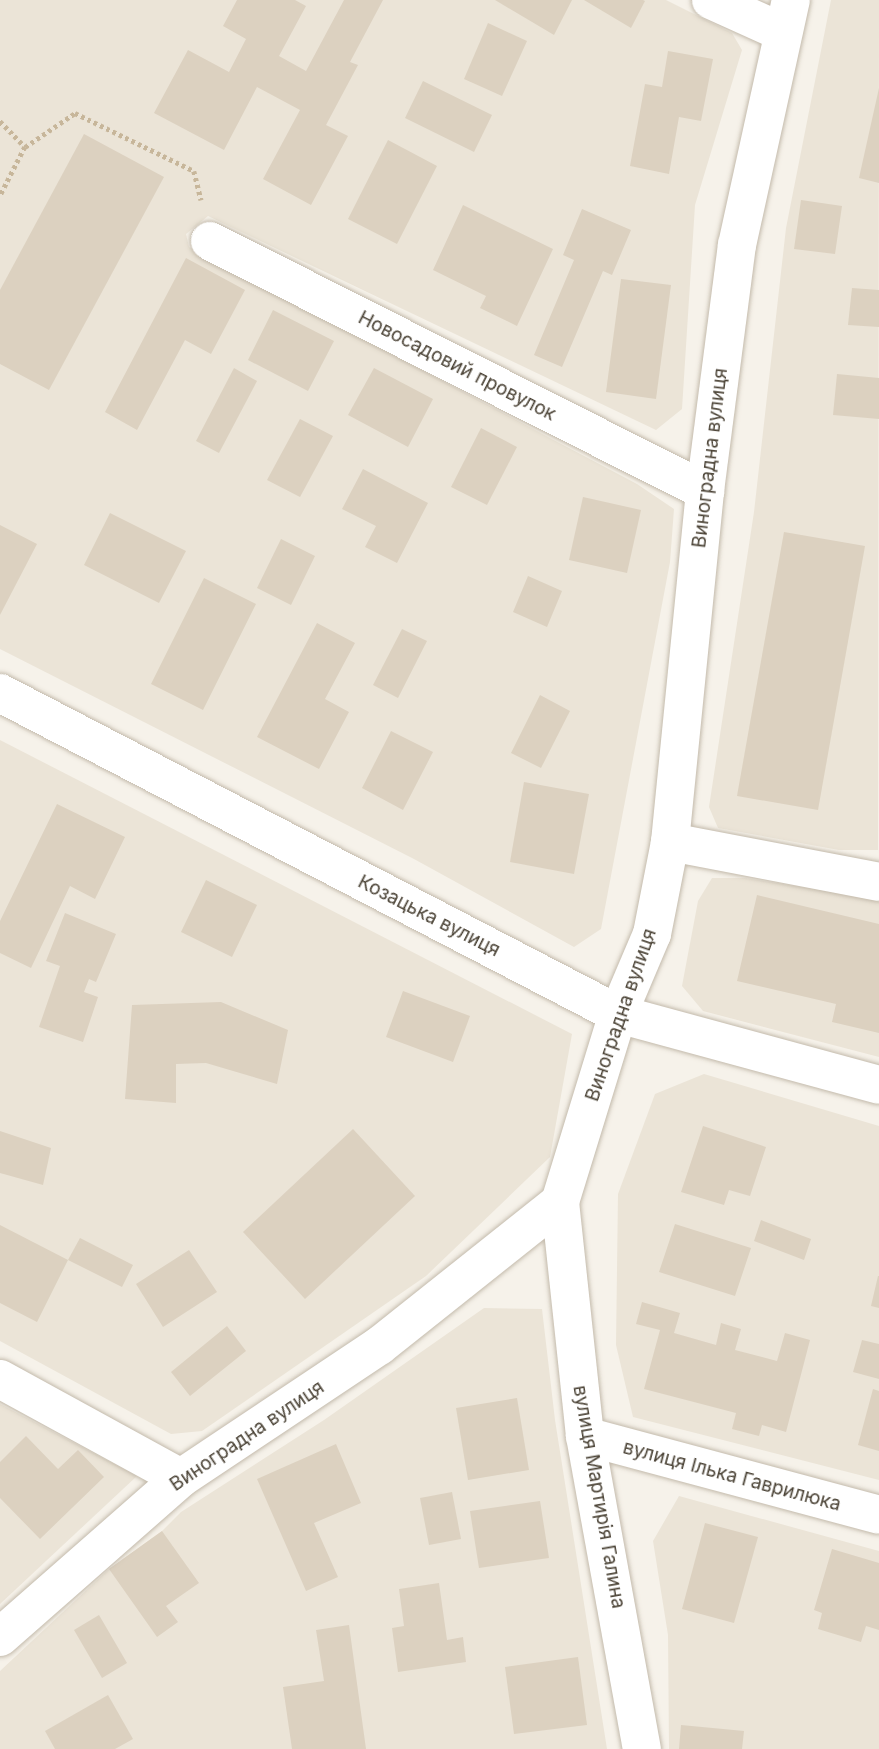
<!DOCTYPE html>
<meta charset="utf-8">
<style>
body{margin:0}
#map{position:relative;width:879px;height:1749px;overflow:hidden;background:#f6f2ea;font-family:Inter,sans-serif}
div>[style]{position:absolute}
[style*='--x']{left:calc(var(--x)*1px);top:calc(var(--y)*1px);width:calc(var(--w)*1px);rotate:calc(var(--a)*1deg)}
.residential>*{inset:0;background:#ebe4d7}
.building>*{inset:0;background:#dcd1c0}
.path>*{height:4.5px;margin-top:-2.25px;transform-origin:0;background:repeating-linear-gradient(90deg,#c7b69a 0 3.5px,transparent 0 7px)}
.roads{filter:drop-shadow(0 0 2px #c3baab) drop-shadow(0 0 2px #c3baab)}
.minor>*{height:38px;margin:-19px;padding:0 19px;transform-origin:19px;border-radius:19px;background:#fff}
.tertiary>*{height:38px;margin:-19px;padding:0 19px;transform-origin:19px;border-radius:19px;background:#fff}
span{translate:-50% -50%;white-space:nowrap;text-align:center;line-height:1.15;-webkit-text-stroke:5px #fff;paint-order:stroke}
.street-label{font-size:19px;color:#4b4336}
</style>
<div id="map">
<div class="residential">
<i style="clip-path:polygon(0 0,666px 0,732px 33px,742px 50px,695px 205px,682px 409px,656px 430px,208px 216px,186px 234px,189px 247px,637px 484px,674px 509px,670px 562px,601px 929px,574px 947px,414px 859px,0 649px)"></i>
<i style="clip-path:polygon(831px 0,879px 0,878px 850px,839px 850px,718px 828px,709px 807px,754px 512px,786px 228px)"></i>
<i style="clip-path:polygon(0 740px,572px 1034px,550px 1157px,426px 1276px,202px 1431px,171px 1434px,0 1341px)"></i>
<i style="clip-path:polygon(712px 878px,745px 878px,879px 899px,879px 1057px,703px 1011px,682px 986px,698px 901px)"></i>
<i style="clip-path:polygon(704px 1074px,879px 1126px,879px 1480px,633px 1417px,616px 1345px,618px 1194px,655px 1094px)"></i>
<i style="clip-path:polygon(484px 1308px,542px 1309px,555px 1420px,607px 1749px,0 1749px,0 1671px,109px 1569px,162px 1531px,181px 1512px,324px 1420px)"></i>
<i style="clip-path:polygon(0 1404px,137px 1476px,0 1604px)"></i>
<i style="clip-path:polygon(679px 1496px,879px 1551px,879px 1749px,669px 1749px,668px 1635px,653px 1541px)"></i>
</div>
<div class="building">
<i style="clip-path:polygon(237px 0,295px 0,306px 6px,279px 56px,306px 71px,344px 0,383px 0,350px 62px,358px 65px,326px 125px,348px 136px,311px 205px,263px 179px,300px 110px,257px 87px,224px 150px,154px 113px,188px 50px,229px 72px,246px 39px,223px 26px)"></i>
<i style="clip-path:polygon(495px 0,572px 0,554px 35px)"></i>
<i style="clip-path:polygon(584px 0,643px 0,645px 1px,631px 28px)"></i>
<i style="clip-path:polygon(488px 23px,527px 41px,502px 96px,464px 79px)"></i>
<i style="clip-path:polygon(668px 51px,713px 59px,701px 121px,679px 117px,669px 174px,630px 166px,645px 84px,662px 87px)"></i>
<i style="clip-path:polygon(423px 81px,492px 115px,474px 152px,405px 118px)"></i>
<i style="clip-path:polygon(879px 88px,879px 183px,859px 178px)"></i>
<i style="clip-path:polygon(84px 134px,164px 177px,49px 390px,0 364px,0 290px)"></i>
<i style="clip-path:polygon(388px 140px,437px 166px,397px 244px,348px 219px)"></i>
<i style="clip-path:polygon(801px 200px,842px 206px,835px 254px,794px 249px)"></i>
<i style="clip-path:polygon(463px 205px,553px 249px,517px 326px,480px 308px,486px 296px,433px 270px)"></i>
<i style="clip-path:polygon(582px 209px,631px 230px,612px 275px,603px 271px,562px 367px,534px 355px,574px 260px,563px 255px)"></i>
<i style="clip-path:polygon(186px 258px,245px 290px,211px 354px,185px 340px,137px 430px,105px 412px)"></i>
<i style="clip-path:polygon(621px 279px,671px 285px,656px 399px,606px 392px)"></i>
<i style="clip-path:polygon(852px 288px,879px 290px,879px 327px,848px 325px)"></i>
<i style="clip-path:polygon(273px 310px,334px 341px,308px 391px,248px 360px)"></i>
<i style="clip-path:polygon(234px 368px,257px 381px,219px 453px,196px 441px)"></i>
<i style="clip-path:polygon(374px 368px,433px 399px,408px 447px,348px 415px)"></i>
<i style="clip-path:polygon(837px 374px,879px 378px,879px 419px,833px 415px)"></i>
<i style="clip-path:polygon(300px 419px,333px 436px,300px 497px,267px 480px)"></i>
<i style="clip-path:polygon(481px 428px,517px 447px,487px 505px,451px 487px)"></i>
<i style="clip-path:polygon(363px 469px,428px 503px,397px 563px,365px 547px,376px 526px,342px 509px)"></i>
<i style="clip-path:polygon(583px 497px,641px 510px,627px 573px,569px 560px)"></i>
<i style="clip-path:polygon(110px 513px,186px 551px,159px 603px,84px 565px)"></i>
<i style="clip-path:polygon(0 525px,37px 544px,0 615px)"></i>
<i style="clip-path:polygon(784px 532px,865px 546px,818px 810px,737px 796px)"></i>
<i style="clip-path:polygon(281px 539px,315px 556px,291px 605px,257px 588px)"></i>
<i style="clip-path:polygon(528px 576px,562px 591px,547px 627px,513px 612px)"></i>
<i style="clip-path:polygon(204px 578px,256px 604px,203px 710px,151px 684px)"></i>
<i style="clip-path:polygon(317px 623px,355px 643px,325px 699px,349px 712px,319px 769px,257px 737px)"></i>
<i style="clip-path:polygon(402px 629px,427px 641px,398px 698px,373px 685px)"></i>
<i style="clip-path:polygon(540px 695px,570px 711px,541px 768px,511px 753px)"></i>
<i style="clip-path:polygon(391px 731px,433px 752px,403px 810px,362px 788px)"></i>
<i style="clip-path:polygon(524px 782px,589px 794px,574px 874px,510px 862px)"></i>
<i style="clip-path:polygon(57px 804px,125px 837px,95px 899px,70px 886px,31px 968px,0 953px,0 921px)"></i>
<i style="clip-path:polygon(206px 880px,257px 905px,232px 957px,181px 932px)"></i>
<i style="clip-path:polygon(757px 895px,879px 924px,879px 1033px,832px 1022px,836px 1004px,737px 981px)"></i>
<i style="clip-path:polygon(65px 913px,116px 934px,96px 982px,89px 979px,84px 992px,98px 997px,83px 1042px,39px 1027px,60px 966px,46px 961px)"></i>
<i style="clip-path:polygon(403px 991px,470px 1016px,453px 1062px,386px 1037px)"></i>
<i style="clip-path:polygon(221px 1002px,288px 1030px,277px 1084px,206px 1063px,176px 1064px,176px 1103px,125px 1099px,132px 1005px)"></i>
<i style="clip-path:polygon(703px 1126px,766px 1147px,750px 1196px,729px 1190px,724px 1205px,681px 1192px)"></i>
<i style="clip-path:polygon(353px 1129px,415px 1196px,305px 1299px,243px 1232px)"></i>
<i style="clip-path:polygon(0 1131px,51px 1148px,43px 1185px,0 1173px)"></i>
<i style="clip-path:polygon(761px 1220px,811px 1239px,804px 1260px,754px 1241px)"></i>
<i style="clip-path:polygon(675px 1224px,751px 1248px,735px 1296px,659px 1272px)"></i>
<i style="clip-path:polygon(0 1225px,68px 1260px,37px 1322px,0 1303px)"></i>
<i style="clip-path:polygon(80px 1238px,133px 1265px,122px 1287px,68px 1260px)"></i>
<i style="clip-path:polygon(189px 1250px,217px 1292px,163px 1327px,136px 1284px)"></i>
<i style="clip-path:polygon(878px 1276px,879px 1276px,879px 1308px,871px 1306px)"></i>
<i style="clip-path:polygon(642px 1302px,680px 1313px,674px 1333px,716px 1345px,721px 1323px,741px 1329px,735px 1350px,777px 1361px,785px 1333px,810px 1340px,786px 1432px,762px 1425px,759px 1436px,732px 1429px,736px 1413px,644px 1389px,660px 1330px,636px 1324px)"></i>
<i style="clip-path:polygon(227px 1326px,246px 1351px,190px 1396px,171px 1372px)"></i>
<i style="clip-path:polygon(862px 1340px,879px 1344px,879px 1379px,853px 1372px)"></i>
<i style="clip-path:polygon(873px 1389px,879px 1391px,879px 1451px,858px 1445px)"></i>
<i style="clip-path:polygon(517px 1398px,529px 1470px,468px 1480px,456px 1408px)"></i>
<i style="clip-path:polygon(26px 1436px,58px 1469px,78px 1450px,104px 1477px,40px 1539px,0 1498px,0 1462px)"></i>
<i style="clip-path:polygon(336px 1444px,361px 1503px,314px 1523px,338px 1577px,306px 1591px,257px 1479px)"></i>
<i style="clip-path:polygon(452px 1492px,461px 1539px,429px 1545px,420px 1498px)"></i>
<i style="clip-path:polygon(540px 1501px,549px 1558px,479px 1568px,470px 1511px)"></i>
<i style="clip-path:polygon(705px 1523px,758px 1537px,734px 1623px,682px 1609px)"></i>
<i style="clip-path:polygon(162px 1531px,199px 1583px,166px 1606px,178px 1622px,157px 1637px,109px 1569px)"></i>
<i style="clip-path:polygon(832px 1549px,879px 1563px,879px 1630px,866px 1626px,861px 1642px,818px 1629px,822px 1613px,814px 1610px)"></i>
<i style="clip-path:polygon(439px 1583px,447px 1640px,463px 1637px,466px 1662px,398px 1672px,392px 1628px,404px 1626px,399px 1589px)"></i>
<i style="clip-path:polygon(99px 1615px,127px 1663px,102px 1678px,74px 1630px)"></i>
<i style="clip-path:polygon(349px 1625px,366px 1749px,292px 1749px,283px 1687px,324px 1681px,316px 1630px)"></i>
<i style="clip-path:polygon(578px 1657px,587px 1725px,514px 1734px,505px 1667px)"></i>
<i style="clip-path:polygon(108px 1695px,133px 1739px,115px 1749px,55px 1749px,45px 1731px)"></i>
<i style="clip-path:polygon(681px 1725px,744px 1731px,742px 1749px,679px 1749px)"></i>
</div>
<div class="path">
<i style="--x:0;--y:121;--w:36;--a:46"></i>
<i style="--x:25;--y:147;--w:55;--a:117"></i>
<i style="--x:25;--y:147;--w:60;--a:-34.2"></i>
<i style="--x:75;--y:113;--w:132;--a:26"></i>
<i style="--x:194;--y:171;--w:30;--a:76"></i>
</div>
<div class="roads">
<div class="minor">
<i style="--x:711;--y:0;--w:78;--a:24.3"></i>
<i style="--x:210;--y:241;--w:555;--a:26.8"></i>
<i style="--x:670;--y:842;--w:213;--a:10.8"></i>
<i style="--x:560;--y:1202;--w:235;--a:83.9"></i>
<i style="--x:585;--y:1436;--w:318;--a:79.7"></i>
<i style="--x:0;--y:1379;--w:206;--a:28.7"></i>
<i style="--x:585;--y:1436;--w:304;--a:15"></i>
<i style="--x:0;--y:1637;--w:241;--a:-41.3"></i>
<i style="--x:181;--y:1478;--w:238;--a:-33.7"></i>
<i style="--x:379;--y:1346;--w:231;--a:-38.5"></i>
<i style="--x:560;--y:1202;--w:197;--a:-72.9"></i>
<i style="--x:618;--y:1014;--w:87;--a:-67"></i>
<i style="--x:652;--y:934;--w:94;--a:-78.9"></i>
<i style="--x:670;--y:842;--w:353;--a:-84.3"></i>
<i style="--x:705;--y:491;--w:248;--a:-82.6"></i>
<i style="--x:737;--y:245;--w:251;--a:-77.6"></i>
</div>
<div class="tertiary">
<i style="--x:0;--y:693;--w:696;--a:27.45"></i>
<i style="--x:618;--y:1014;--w:270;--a:15.2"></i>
</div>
</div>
<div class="street-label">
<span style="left:457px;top:366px;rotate:27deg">Новосадовий провулок</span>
<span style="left:710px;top:458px;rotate:-83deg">Виноградна вулиця</span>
<span style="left:429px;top:916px;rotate:27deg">Козацька вулиця</span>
<span style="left:621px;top:1015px;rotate:-71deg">Виноградна вулиця</span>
<span style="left:247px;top:1436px;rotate:-34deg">Виноградна вулиця</span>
<span style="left:732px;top:1476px;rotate:15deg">вулиця Ілька Гаврилюка</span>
<span style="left:599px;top:1497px;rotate:80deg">вулиця Мартирія Галина</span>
</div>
</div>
